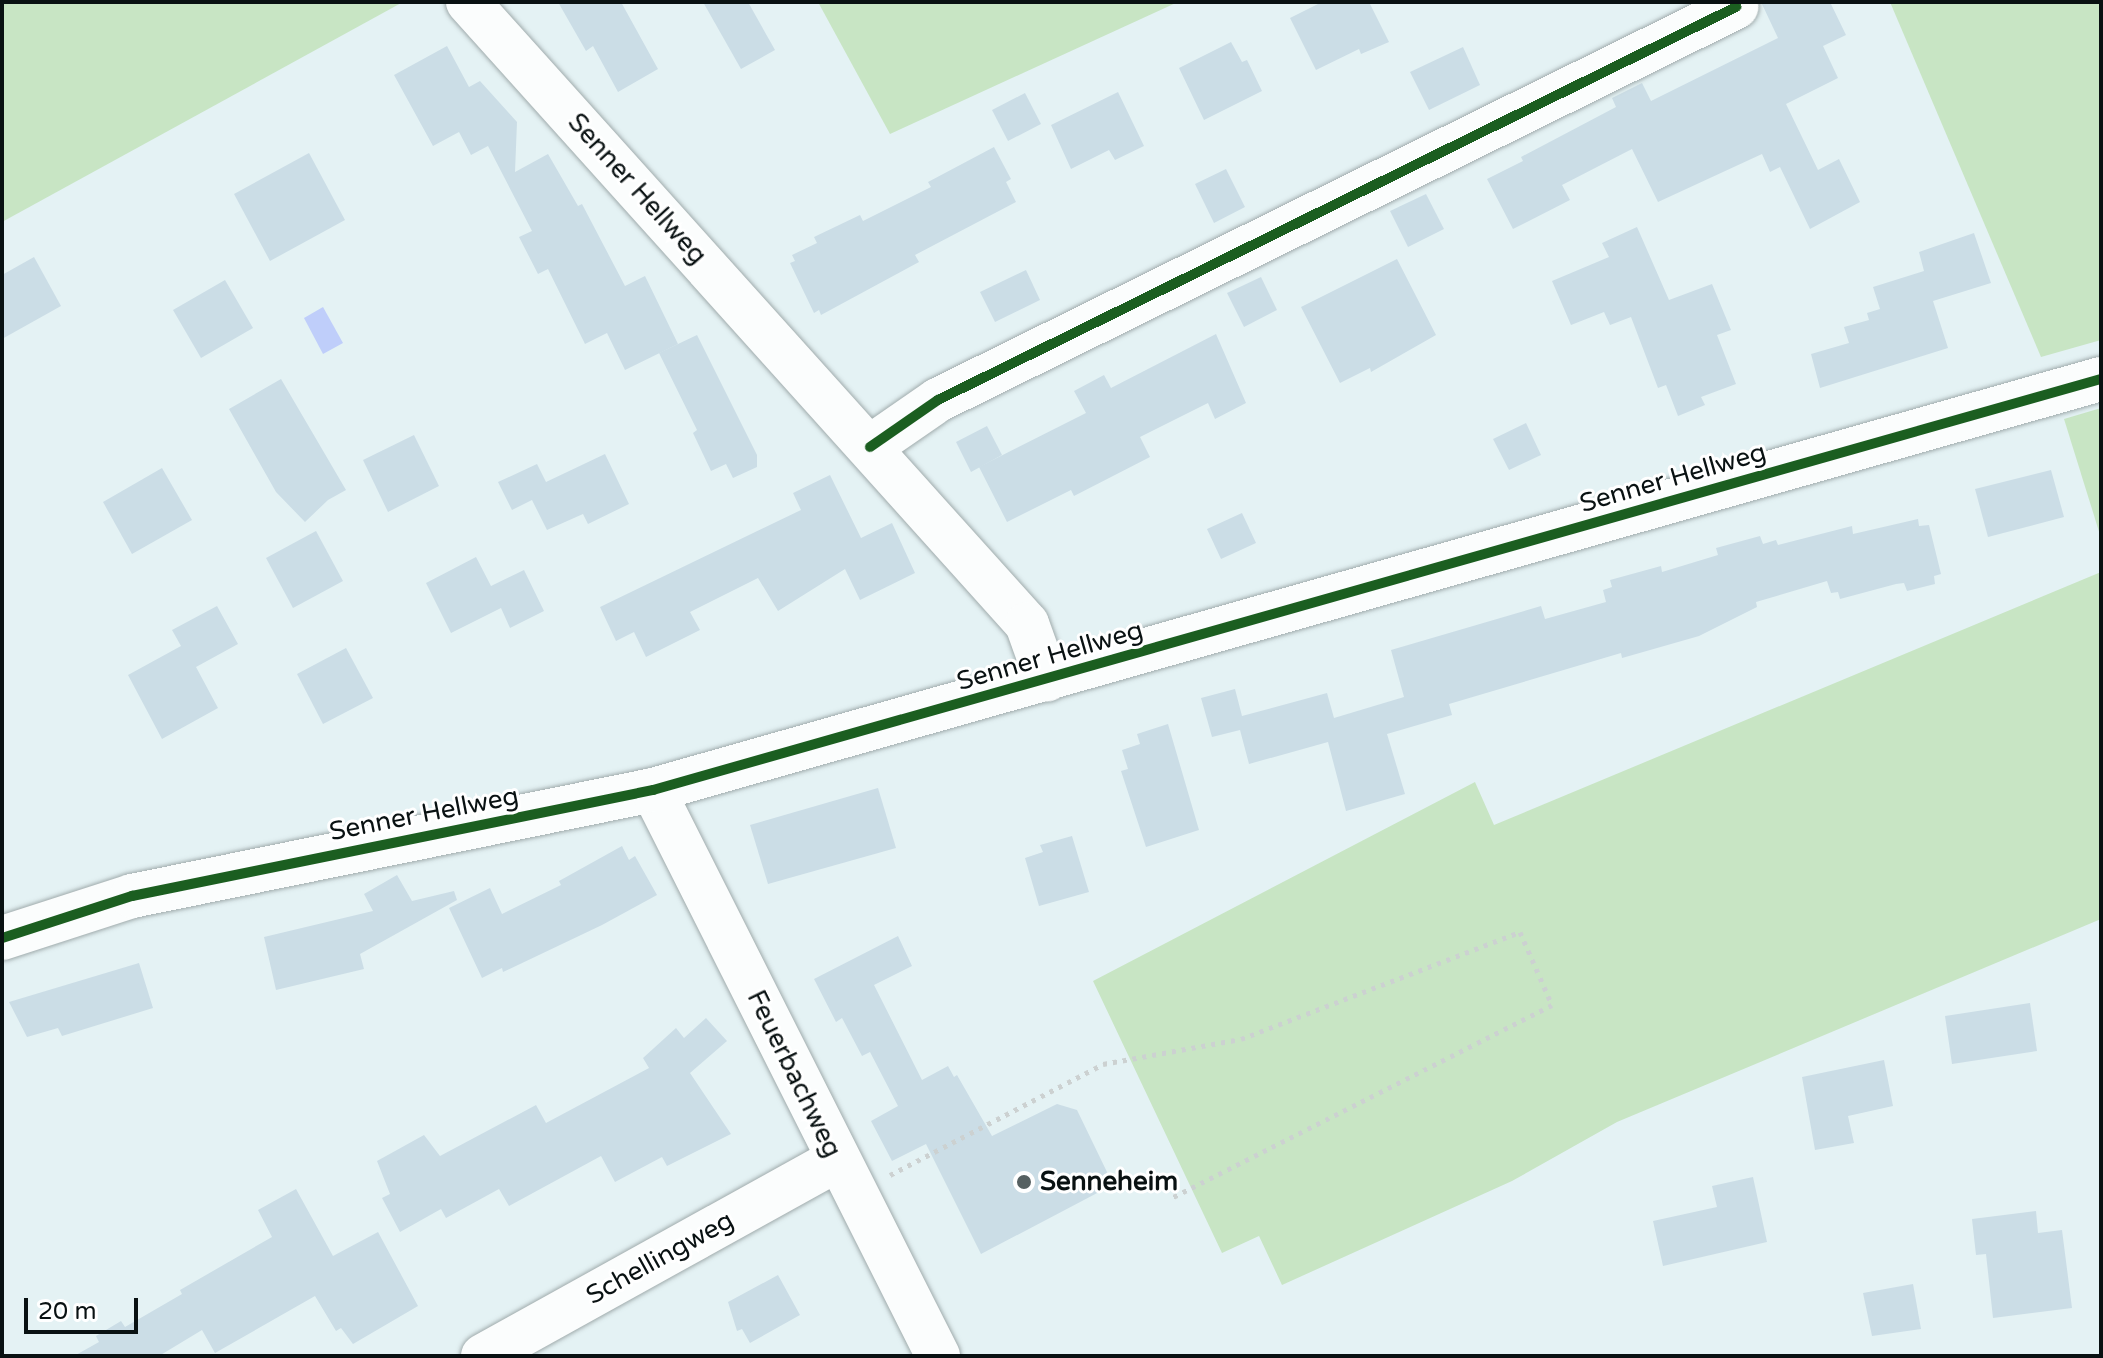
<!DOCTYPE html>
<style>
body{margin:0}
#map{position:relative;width:2103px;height:1358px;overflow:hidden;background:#e4f2f4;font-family:"Varela Round",sans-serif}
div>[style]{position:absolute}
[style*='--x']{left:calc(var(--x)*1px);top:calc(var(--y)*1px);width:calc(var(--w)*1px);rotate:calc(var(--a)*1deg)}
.green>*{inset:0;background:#c8e5c4}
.water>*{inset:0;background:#bfcefa}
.building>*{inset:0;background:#cbdde6}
.path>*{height:5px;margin-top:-2.5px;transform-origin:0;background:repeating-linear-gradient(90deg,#ccd1d1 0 4px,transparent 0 10px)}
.roads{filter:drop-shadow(0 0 2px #a0abac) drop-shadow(0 0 2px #a0abac)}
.minor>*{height:44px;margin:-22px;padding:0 22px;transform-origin:22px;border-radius:22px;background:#fbfdfd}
.cycleway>*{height:10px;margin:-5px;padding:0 5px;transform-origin:5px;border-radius:5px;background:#1b5e20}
.dots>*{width:22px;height:22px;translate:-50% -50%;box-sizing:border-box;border:4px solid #fff;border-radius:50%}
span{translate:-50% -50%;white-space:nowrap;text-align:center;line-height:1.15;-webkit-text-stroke:6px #fff;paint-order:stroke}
.street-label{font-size:26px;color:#091112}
.poi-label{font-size:26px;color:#091112;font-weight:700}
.left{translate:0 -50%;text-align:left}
.frame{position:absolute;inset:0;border:4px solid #091112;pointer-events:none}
.scale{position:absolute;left:24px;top:1298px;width:114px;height:36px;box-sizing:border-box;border:4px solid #091112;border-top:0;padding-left:10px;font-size:24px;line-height:28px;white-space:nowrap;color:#091112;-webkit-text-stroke:6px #fff;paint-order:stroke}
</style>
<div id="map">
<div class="green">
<i style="clip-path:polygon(2px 2px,403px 2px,2px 222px)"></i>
<i style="clip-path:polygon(818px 2px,1178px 2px,890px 134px)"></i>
<i style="clip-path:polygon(1890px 2px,2101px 2px,2101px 340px,2041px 357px)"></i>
<i style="clip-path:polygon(2101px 408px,2101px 538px,2064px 419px)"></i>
<i style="clip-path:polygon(2101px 572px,2101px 919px,1617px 1122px,1512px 1181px,1282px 1285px,1259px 1236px,1222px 1253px,1093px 981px,1475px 782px,1494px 825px)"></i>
</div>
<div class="water">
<i style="clip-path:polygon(323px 307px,343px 343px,323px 354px,304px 318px)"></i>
</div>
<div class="building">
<i style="clip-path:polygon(558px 2px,621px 2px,658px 69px,618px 92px,593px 46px,586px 51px)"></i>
<i style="clip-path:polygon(703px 2px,748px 2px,775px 50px,741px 69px)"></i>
<i style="clip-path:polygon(1322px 2px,1369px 2px,1389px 42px,1361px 54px,1359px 49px,1316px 70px,1290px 18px)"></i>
<i style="clip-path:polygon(1761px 2px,1830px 2px,1846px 35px,1823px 46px,1838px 78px,1786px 104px,1818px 170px,1839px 159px,1860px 202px,1810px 229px,1780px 167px,1770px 172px,1762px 154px,1658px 202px,1632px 149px,1562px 185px,1570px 200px,1513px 229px,1487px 179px,1523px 161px,1521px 157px,1616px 107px,1612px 98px,1642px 83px,1651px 101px,1778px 38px)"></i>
<i style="clip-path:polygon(1231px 42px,1242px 62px,1247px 60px,1262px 91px,1204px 120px,1179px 68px)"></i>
<i style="clip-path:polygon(447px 46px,469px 87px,480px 81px,517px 122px,515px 172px,548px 154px,578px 206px,582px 204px,625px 286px,645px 276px,678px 344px,625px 370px,607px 333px,585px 344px,548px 269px,538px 274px,519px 237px,532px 231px,488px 146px,471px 155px,459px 132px,433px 146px,394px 75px)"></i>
<i style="clip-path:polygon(1463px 47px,1480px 85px,1429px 110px,1410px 72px)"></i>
<i style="clip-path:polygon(1118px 92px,1144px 146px,1115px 160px,1109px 150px,1071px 169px,1051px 125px)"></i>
<i style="clip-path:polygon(1025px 93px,1041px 124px,1008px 141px,992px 110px)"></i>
<i style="clip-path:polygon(994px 147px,1011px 179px,1006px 182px,1016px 202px,915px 255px,919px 262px,821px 315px,819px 310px,814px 313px,790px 263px,795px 261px,792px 255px,817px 243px,814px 237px,860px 215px,863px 221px,931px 187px,928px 182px)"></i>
<i style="clip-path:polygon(309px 153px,345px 220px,270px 261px,234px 194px)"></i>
<i style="clip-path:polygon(1226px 169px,1245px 207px,1214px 223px,1195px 184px)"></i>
<i style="clip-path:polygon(1426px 194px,1444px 229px,1408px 247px,1390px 211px)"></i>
<i style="clip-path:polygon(1637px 227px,1669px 300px,1712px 284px,1731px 330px,1717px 335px,1736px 384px,1701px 397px,1705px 405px,1678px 416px,1666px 385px,1658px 388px,1631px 317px,1610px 325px,1604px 312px,1571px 325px,1552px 281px,1609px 257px,1602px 243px)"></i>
<i style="clip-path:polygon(1974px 233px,1991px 283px,1933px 301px,1948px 348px,1820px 388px,1811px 354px,1849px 343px,1844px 327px,1869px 320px,1867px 313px,1880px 309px,1873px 287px,1924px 271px,1919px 252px)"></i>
<i style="clip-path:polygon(34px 257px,61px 306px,2px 339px,2px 275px)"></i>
<i style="clip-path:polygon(1397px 259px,1436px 335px,1371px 372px,1370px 368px,1340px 383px,1301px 307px)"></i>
<i style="clip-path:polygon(1026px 270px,1040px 300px,995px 322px,980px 292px)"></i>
<i style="clip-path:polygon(1261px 277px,1277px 310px,1244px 327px,1227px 293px)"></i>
<i style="clip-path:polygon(225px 280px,253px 328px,201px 358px,173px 310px)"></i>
<i style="clip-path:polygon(1216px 334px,1246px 403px,1215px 419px,1208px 403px,1140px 437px,1150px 457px,1074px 496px,1071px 490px,1007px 522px,979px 467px,1086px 413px,1074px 391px,1104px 375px,1111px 388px)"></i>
<i style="clip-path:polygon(697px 335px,757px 455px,757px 467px,733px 478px,726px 464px,711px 471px,693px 433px,697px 430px,659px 353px)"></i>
<i style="clip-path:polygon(281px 379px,346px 490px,328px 500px,305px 522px,276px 492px,229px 409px)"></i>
<i style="clip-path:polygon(1526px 423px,1541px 455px,1509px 470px,1493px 439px)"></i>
<i style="clip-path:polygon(987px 426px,1002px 455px,971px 472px,956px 442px)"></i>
<i style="clip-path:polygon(414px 435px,439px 486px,388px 512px,363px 460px)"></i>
<i style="clip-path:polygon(605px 454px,629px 504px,588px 524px,583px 514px,547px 530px,532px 500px,512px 510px,498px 482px,537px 464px,546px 482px)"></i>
<i style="clip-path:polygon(162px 468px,192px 520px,132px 554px,103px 502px)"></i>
<i style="clip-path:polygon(2051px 470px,2064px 517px,1988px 537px,1975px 489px)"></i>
<i style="clip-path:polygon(830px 475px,861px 538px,892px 523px,915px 573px,860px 600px,845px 569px,778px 611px,758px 578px,690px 612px,700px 630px,646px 657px,634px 632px,616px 641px,600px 607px,801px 510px,793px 493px)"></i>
<i style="clip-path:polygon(1242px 513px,1256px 543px,1221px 559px,1207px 529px)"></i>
<i style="clip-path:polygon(1918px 519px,1919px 526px,1929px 525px,1941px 574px,1934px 576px,1935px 584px,1907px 591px,1904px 583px,1896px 584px,1840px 599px,1838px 592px,1831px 593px,1827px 581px,1756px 602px,1757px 607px,1699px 636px,1622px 658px,1621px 653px,1449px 704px,1452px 715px,1387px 734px,1405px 794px,1346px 811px,1328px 742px,1249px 764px,1240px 730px,1212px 737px,1201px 698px,1235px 689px,1242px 716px,1327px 693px,1334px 718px,1404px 697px,1391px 650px,1541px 606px,1545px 619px,1606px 602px,1603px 590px,1612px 587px,1610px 580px,1661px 566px,1662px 572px,1718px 555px,1716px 548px,1760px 536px,1763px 544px,1776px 540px,1778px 545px,1852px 526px,1853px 534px)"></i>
<i style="clip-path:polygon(316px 531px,343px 581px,293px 608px,266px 558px)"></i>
<i style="clip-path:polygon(476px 557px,491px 586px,524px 570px,544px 611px,510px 628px,501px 608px,451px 633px,426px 583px)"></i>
<i style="clip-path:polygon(217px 606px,238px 644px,196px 667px,218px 708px,162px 739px,128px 675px,181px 646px,172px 630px)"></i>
<i style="clip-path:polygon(346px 648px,373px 698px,323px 724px,297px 674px)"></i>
<i style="clip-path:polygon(1168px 724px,1199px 830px,1146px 847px,1121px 771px,1128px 769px,1122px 750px,1140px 744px,1137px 734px)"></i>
<i style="clip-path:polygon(878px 788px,896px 848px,768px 884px,750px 825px)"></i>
<i style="clip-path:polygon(1072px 836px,1089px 892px,1039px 906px,1025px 858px,1043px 852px,1040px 845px)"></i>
<i style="clip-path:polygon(622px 846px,629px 860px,635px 856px,657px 895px,602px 925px,503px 972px,502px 968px,482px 978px,449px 908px,490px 888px,502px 914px,561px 885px,559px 881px)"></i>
<i style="clip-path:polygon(397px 875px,412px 901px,454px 891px,457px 900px,360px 954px,364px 969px,276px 990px,264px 937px,373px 911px,364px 894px)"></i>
<i style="clip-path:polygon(898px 936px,912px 966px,874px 985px,922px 1080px,948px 1066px,954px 1077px,957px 1075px,992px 1136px,1057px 1104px,1077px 1110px,1107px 1172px,1101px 1191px,981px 1254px,926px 1144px,892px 1161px,871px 1121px,898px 1106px,870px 1052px,862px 1056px,842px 1018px,836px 1022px,814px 979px)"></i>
<i style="clip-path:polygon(139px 963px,153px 1008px,62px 1036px,58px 1028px,27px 1037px,9px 1002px)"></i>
<i style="clip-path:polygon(2030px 1003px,2037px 1051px,1952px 1064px,1945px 1016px)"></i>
<i style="clip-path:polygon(706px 1018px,727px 1041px,690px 1073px,731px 1134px,667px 1166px,662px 1157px,615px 1182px,601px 1156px,509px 1206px,499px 1189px,446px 1218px,441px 1209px,400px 1232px,382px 1198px,390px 1194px,377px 1161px,424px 1135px,440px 1156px,536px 1105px,546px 1123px,649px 1068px,643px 1058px,676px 1028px,684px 1038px)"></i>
<i style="clip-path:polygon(1884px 1060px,1893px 1106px,1848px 1116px,1854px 1143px,1815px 1150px,1802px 1077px)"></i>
<i style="clip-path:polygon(1753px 1177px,1767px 1242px,1663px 1266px,1653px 1221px,1717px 1207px,1712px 1186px)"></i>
<i style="clip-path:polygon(296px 1189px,333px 1256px,378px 1232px,418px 1306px,353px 1344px,341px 1328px,336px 1331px,315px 1296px,215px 1353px,202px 1330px,159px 1356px,74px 1356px,99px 1342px,96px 1336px,121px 1321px,125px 1327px,182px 1294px,180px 1290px,272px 1237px,258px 1210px)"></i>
<i style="clip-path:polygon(2036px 1211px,2038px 1233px,2062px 1230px,2072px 1308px,1993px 1318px,1986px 1254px,1976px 1255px,1972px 1219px)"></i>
<i style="clip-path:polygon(778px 1275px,800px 1315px,750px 1343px,742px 1329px,737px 1331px,728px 1302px)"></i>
<i style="clip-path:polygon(1913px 1284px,1921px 1329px,1872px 1336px,1863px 1293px)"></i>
</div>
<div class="path">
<i style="--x:890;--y:1175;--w:240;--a:-27.5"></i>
<i style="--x:1103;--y:1064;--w:140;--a:-10.3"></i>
<i style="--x:1241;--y:1039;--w:299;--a:-21"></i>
<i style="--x:1520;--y:932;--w:80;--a:66.3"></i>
<i style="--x:1552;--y:1005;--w:429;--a:153.1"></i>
</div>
<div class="roads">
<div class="minor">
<i style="--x:468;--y:2;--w:836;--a:48.05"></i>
<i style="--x:1027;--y:624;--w:59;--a:70.3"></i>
<i style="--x:870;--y:447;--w:83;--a:-34.7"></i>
<i style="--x:938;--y:400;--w:890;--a:-26.22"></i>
<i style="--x:653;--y:790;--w:634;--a:63.27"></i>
<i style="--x:2;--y:938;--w:137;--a:-17.9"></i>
<i style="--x:132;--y:896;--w:532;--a:-11.5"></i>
<i style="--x:653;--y:790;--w:1505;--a:-15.85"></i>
<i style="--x:483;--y:1356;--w:405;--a:-29"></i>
</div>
</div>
<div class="cycleway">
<i style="--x:870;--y:447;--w:83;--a:-34.7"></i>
<i style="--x:938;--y:400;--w:890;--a:-26.22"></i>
<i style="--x:2;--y:938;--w:137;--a:-17.9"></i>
<i style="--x:132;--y:896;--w:532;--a:-11.5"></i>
<i style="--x:653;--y:790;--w:1505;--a:-15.85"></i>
</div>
<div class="dots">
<i style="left:1024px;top:1182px;background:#566061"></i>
</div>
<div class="street-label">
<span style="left:637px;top:189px;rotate:48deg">Senner Hellweg</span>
<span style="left:1673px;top:478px;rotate:-16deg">Senner Hellweg</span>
<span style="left:1050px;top:656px;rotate:-16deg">Senner Hellweg</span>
<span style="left:424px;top:814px;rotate:-11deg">Senner Hellweg</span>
<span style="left:794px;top:1074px;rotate:64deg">Feuerbachweg</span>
<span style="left:660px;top:1258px;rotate:-29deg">Schellingweg</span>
</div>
<div class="poi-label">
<span class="left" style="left:1040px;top:1182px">Senneheim</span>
</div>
<div class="frame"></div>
<div class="scale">20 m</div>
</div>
